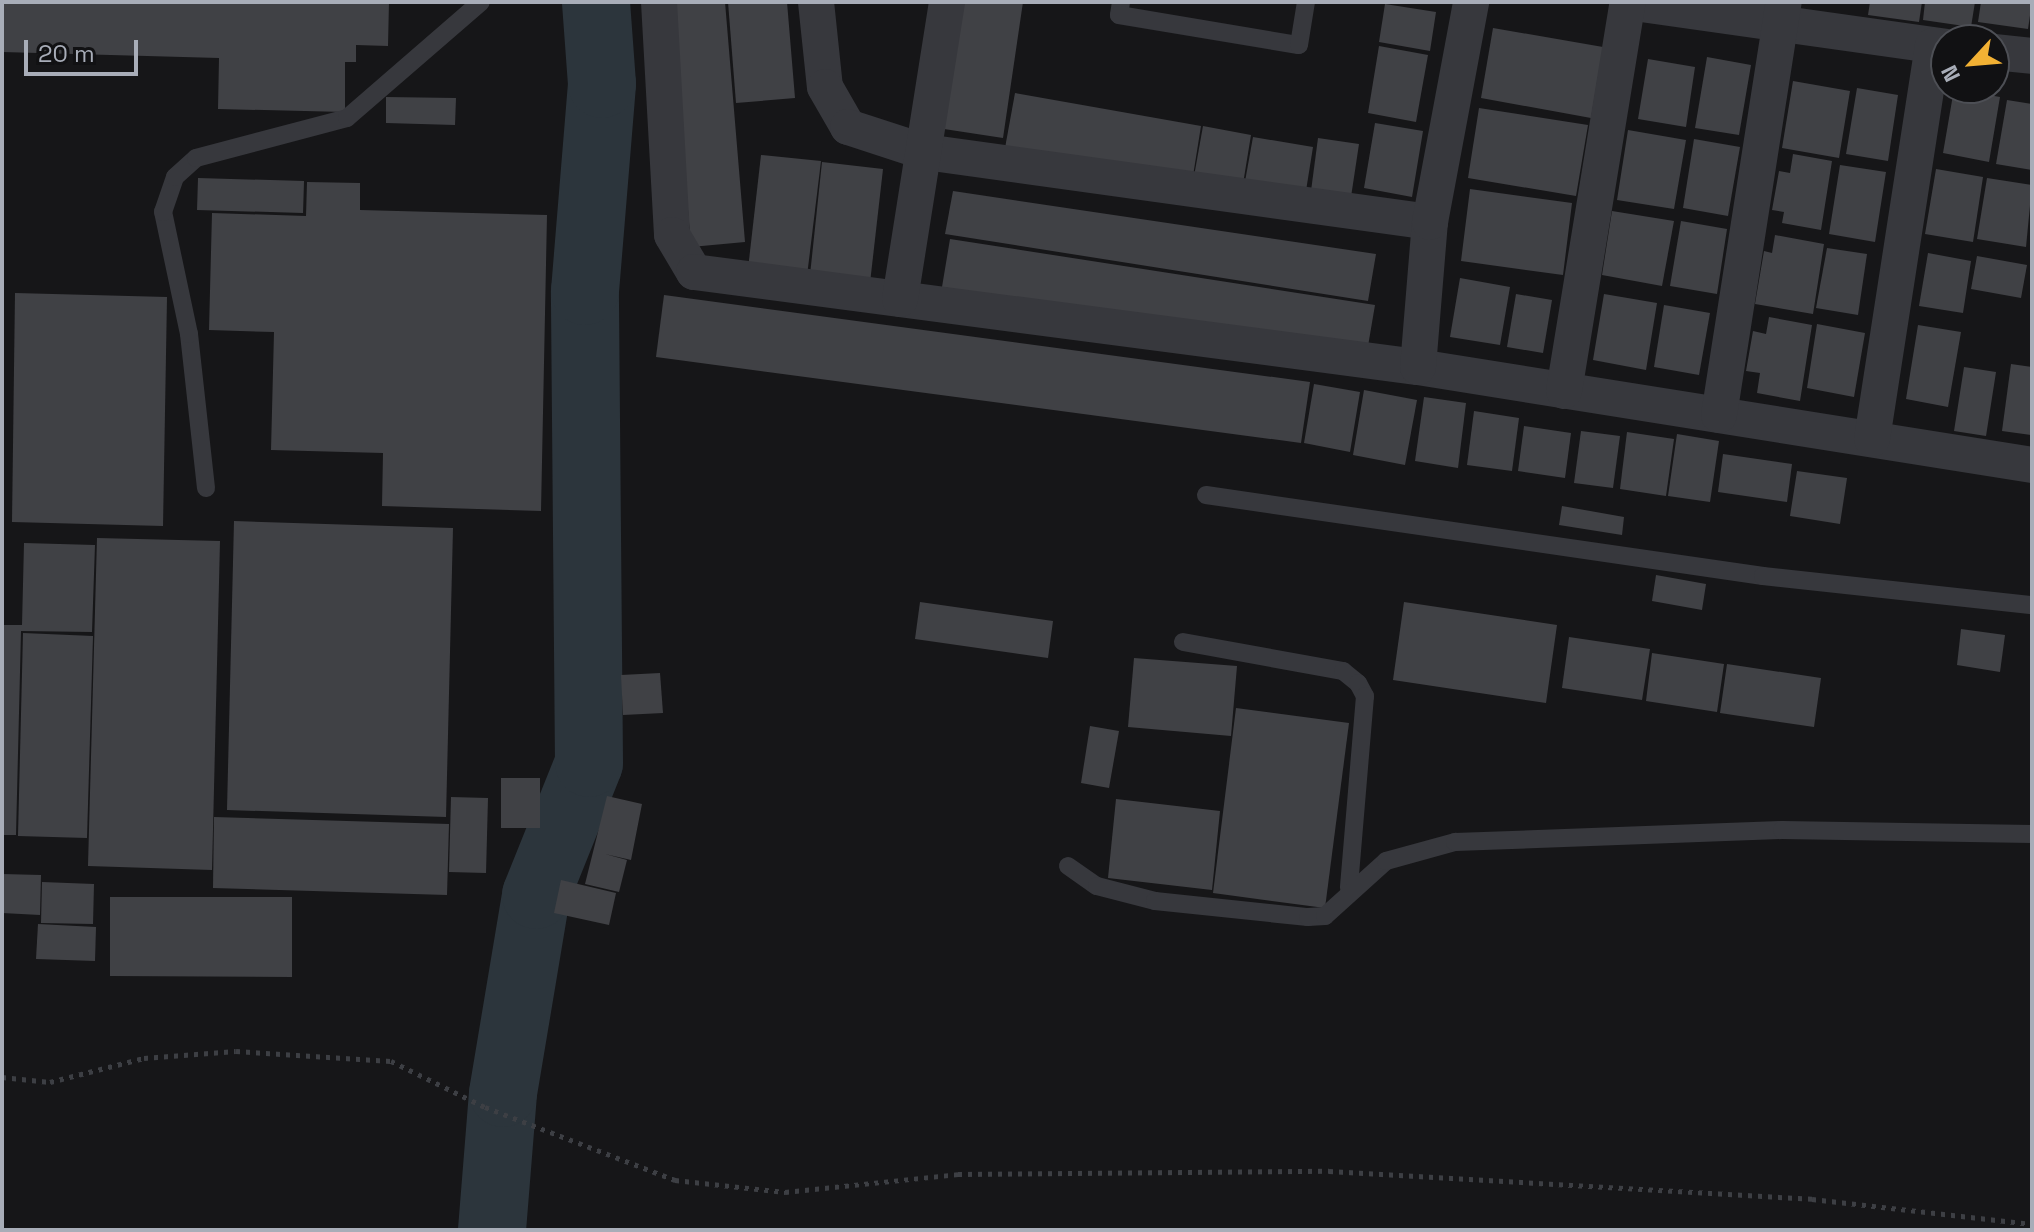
<!DOCTYPE html>
<style>
body{margin:0}
#map{position:relative;width:2034px;height:1232px;overflow:hidden;background:#161618;font-family:"Space Grotesk",sans-serif}
div>[style]{position:absolute}
[style*='--x']{left:calc(var(--x)*1px);top:calc(var(--y)*1px);width:calc(var(--w)*1px);rotate:calc(var(--a)*1deg)}
.river>*{height:68px;margin:-34px;padding:0 34px;transform-origin:34px;border-radius:34px;background:#2c353c}
.building>*{inset:0;background:#404145}
.path>*{height:5px;margin-top:-2.5px;transform-origin:0;background:repeating-linear-gradient(90deg,#3d3f44 0 4px,transparent 0 10px)}
.service>*{height:18px;margin:-9px;padding:0 9px;transform-origin:9px;border-radius:9px;background:#37383d}
.minor>*{height:36px;margin:-18px;padding:0 18px;transform-origin:18px;border-radius:18px;background:#37383d}
span{translate:-50% -50%;white-space:nowrap;text-align:center;line-height:1.15;-webkit-text-stroke:6px #111113;paint-order:stroke}
.frame{position:absolute;inset:0;border:4px solid #a8adb8;pointer-events:none}
.north{position:absolute;left:1930px;top:24px;width:80px;height:80px;box-sizing:border-box;background:#111113;border:2px solid #4d4f55;border-radius:50%;rotate:244deg;font-size:22px;font-weight:700;line-height:32px;text-align:center;color:#a8adb8}
.north::after{content:'';display:block;margin:auto;width:28px;height:36px;background:#f2b134;clip-path:polygon(50% 0,100% 100%,50% 72%,0 100%)}
.scale{position:absolute;left:24px;top:40px;width:114px;height:36px;box-sizing:border-box;border:4px solid #a8adb8;border-top:0;padding-left:10px;font-size:24px;line-height:28px;white-space:nowrap;color:#a8adb8;-webkit-text-stroke:6px #111113;paint-order:stroke}
</style>
<div id="map">
<div class="river">
<i style="--x:492;--y:1230;--w:137;--a:-85.4"></i>
<i style="--x:503;--y:1093;--w:201;--a:-80.5"></i>
<i style="--x:536;--y:895;--w:142;--a:-68.1"></i>
<i style="--x:589;--y:763;--w:472;--a:-90.5"></i>
<i style="--x:585;--y:291;--w:208;--a:-85.3"></i>
<i style="--x:602;--y:84;--w:82;--a:-94.2"></i>
</div>
<div class="building">
<i style="clip-path:polygon(2px 2px,389px 2px,388px 46px,356px 45px,356px 62px,345px 62px,345px 112px,218px 109px,219px 58px,2px 52px)"></i>
<i style="clip-path:polygon(671px 2px,725px 2px,745px 242px,691px 247px)"></i>
<i style="clip-path:polygon(728px 2px,787px 2px,795px 98px,736px 103px)"></i>
<i style="clip-path:polygon(964px 2px,1023px 2px,1003px 138px,944px 129px)"></i>
<i style="clip-path:polygon(1870px 2px,1922px 2px,1919px 22px,1868px 15px)"></i>
<i style="clip-path:polygon(1925px 2px,1975px 2px,1971px 27px,1923px 20px)"></i>
<i style="clip-path:polygon(1981px 2px,2032px 2px,2028px 29px,1978px 22px)"></i>
<i style="clip-path:polygon(1385px 4px,1436px 12px,1430px 51px,1379px 42px)"></i>
<i style="clip-path:polygon(1493px 28px,1603px 47px,1591px 118px,1481px 98px)"></i>
<i style="clip-path:polygon(1379px 46px,1428px 55px,1416px 122px,1368px 113px)"></i>
<i style="clip-path:polygon(1707px 57px,1751px 65px,1739px 135px,1695px 128px)"></i>
<i style="clip-path:polygon(1648px 59px,1695px 67px,1686px 127px,1638px 119px)"></i>
<i style="clip-path:polygon(1793px 81px,1850px 91px,1839px 158px,1782px 148px)"></i>
<i style="clip-path:polygon(1857px 88px,1898px 95px,1888px 161px,1846px 154px)"></i>
<i style="clip-path:polygon(1954px 89px,2000px 97px,1989px 162px,1943px 153px)"></i>
<i style="clip-path:polygon(1015px 93px,1201px 126px,1192px 182px,1005px 148px)"></i>
<i style="clip-path:polygon(386px 97px,456px 98px,455px 125px,386px 123px)"></i>
<i style="clip-path:polygon(2007px 100px,2032px 104px,2032px 170px,1996px 164px)"></i>
<i style="clip-path:polygon(1479px 108px,1588px 125px,1576px 196px,1468px 178px)"></i>
<i style="clip-path:polygon(1375px 123px,1423px 131px,1412px 197px,1364px 188px)"></i>
<i style="clip-path:polygon(1203px 126px,1251px 135px,1242px 190px,1193px 182px)"></i>
<i style="clip-path:polygon(1628px 130px,1686px 140px,1674px 209px,1617px 200px)"></i>
<i style="clip-path:polygon(1253px 137px,1313px 147px,1305px 197px,1244px 187px)"></i>
<i style="clip-path:polygon(1318px 138px,1359px 144px,1351px 197px,1311px 191px)"></i>
<i style="clip-path:polygon(1694px 139px,1740px 147px,1728px 216px,1683px 208px)"></i>
<i style="clip-path:polygon(1793px 154px,1832px 161px,1821px 230px,1782px 223px,1784px 212px,1772px 210px,1779px 171px,1790px 173px)"></i>
<i style="clip-path:polygon(761px 155px,821px 161px,807px 276px,748px 269px)"></i>
<i style="clip-path:polygon(822px 162px,883px 169px,870px 283px,810px 275px)"></i>
<i style="clip-path:polygon(1840px 165px,1886px 172px,1875px 242px,1829px 234px)"></i>
<i style="clip-path:polygon(1936px 169px,1983px 177px,1973px 242px,1925px 234px)"></i>
<i style="clip-path:polygon(198px 178px,304px 181px,303px 213px,197px 210px)"></i>
<i style="clip-path:polygon(1987px 178px,2032px 185px,2026px 247px,1977px 239px)"></i>
<i style="clip-path:polygon(307px 182px,360px 183px,360px 210px,547px 215px,541px 511px,382px 506px,383px 453px,271px 450px,274px 332px,209px 330px,212px 213px,306px 216px)"></i>
<i style="clip-path:polygon(1470px 189px,1572px 203px,1563px 275px,1461px 261px)"></i>
<i style="clip-path:polygon(953px 191px,1376px 254px,1368px 301px,945px 234px)"></i>
<i style="clip-path:polygon(1612px 211px,1674px 221px,1662px 286px,1602px 275px)"></i>
<i style="clip-path:polygon(1681px 221px,1727px 229px,1717px 294px,1670px 286px)"></i>
<i style="clip-path:polygon(1775px 235px,1824px 244px,1813px 314px,1755px 304px,1764px 251px,1772px 253px)"></i>
<i style="clip-path:polygon(950px 239px,1375px 305px,1367px 352px,942px 287px)"></i>
<i style="clip-path:polygon(1827px 248px,1867px 254px,1858px 315px,1816px 308px)"></i>
<i style="clip-path:polygon(1928px 253px,1971px 261px,1963px 313px,1919px 306px)"></i>
<i style="clip-path:polygon(1977px 256px,2027px 265px,2021px 298px,1971px 289px)"></i>
<i style="clip-path:polygon(1460px 278px,1510px 287px,1500px 345px,1450px 337px)"></i>
<i style="clip-path:polygon(15px 293px,167px 297px,163px 526px,12px 522px)"></i>
<i style="clip-path:polygon(1516px 294px,1552px 300px,1543px 353px,1507px 347px)"></i>
<i style="clip-path:polygon(1604px 294px,1657px 303px,1646px 370px,1593px 360px)"></i>
<i style="clip-path:polygon(664px 295px,1310px 382px,1301px 443px,656px 357px)"></i>
<i style="clip-path:polygon(1664px 305px,1710px 313px,1699px 375px,1654px 367px)"></i>
<i style="clip-path:polygon(1769px 317px,1812px 325px,1800px 401px,1757px 393px,1760px 373px,1746px 371px,1753px 331px,1766px 334px)"></i>
<i style="clip-path:polygon(1817px 324px,1865px 333px,1854px 397px,1807px 388px)"></i>
<i style="clip-path:polygon(1918px 325px,1961px 332px,1948px 407px,1906px 399px)"></i>
<i style="clip-path:polygon(2011px 364px,2032px 367px,2031px 435px,2002px 431px)"></i>
<i style="clip-path:polygon(1964px 367px,1996px 372px,1986px 436px,1954px 431px)"></i>
<i style="clip-path:polygon(1314px 384px,1360px 392px,1350px 452px,1304px 443px)"></i>
<i style="clip-path:polygon(1364px 390px,1417px 400px,1405px 465px,1353px 455px)"></i>
<i style="clip-path:polygon(1424px 397px,1466px 403px,1458px 468px,1415px 461px)"></i>
<i style="clip-path:polygon(1474px 411px,1519px 418px,1512px 471px,1467px 465px)"></i>
<i style="clip-path:polygon(1524px 426px,1571px 433px,1565px 478px,1518px 471px)"></i>
<i style="clip-path:polygon(1581px 431px,1620px 436px,1613px 488px,1574px 483px)"></i>
<i style="clip-path:polygon(1627px 432px,1674px 439px,1666px 496px,1620px 489px)"></i>
<i style="clip-path:polygon(1677px 434px,1719px 441px,1710px 502px,1668px 496px)"></i>
<i style="clip-path:polygon(1723px 454px,1792px 464px,1787px 502px,1718px 492px)"></i>
<i style="clip-path:polygon(1797px 471px,1847px 478px,1840px 524px,1790px 516px)"></i>
<i style="clip-path:polygon(1562px 506px,1624px 517px,1622px 535px,1559px 525px)"></i>
<i style="clip-path:polygon(234px 521px,453px 528px,446px 817px,227px 810px)"></i>
<i style="clip-path:polygon(97px 538px,220px 541px,212px 870px,88px 866px)"></i>
<i style="clip-path:polygon(24px 543px,95px 545px,92px 632px,21px 631px,16px 835px,2px 835px,2px 625px,22px 625px)"></i>
<i style="clip-path:polygon(1656px 575px,1706px 584px,1702px 610px,1652px 601px)"></i>
<i style="clip-path:polygon(920px 602px,1053px 621px,1048px 658px,915px 639px)"></i>
<i style="clip-path:polygon(1404px 602px,1557px 625px,1546px 703px,1393px 680px)"></i>
<i style="clip-path:polygon(1961px 629px,2005px 635px,2000px 672px,1957px 665px)"></i>
<i style="clip-path:polygon(23px 633px,93px 636px,87px 838px,18px 836px)"></i>
<i style="clip-path:polygon(1569px 637px,1650px 649px,1642px 700px,1562px 688px)"></i>
<i style="clip-path:polygon(1652px 653px,1724px 664px,1717px 712px,1646px 701px)"></i>
<i style="clip-path:polygon(1134px 658px,1237px 666px,1231px 736px,1128px 727px)"></i>
<i style="clip-path:polygon(1727px 664px,1821px 678px,1814px 727px,1720px 713px)"></i>
<i style="clip-path:polygon(660px 673px,663px 713px,623px 715px,621px 675px)"></i>
<i style="clip-path:polygon(1236px 708px,1349px 723px,1325px 908px,1213px 893px)"></i>
<i style="clip-path:polygon(1090px 726px,1119px 731px,1109px 788px,1081px 783px)"></i>
<i style="clip-path:polygon(501px 778px,540px 778px,540px 828px,501px 828px)"></i>
<i style="clip-path:polygon(607px 796px,642px 804px,631px 860px,605px 854px,627px 860px,619px 892px,585px 884px)"></i>
<i style="clip-path:polygon(451px 797px,488px 798px,486px 873px,449px 872px)"></i>
<i style="clip-path:polygon(1116px 799px,1220px 811px,1212px 890px,1108px 878px)"></i>
<i style="clip-path:polygon(214px 817px,449px 824px,447px 895px,213px 888px)"></i>
<i style="clip-path:polygon(2px 874px,41px 875px,40px 915px,2px 913px)"></i>
<i style="clip-path:polygon(561px 880px,616px 893px,609px 925px,554px 913px)"></i>
<i style="clip-path:polygon(42px 882px,94px 884px,93px 924px,41px 923px)"></i>
<i style="clip-path:polygon(110px 897px,292px 897px,292px 977px,110px 976px)"></i>
<i style="clip-path:polygon(38px 924px,96px 927px,95px 961px,36px 959px)"></i>
</div>
<div class="path">
<i style="--x:2;--y:1077;--w:48;--a:5.9"></i>
<i style="--x:50;--y:1082;--w:97;--a:-14.3"></i>
<i style="--x:144;--y:1058;--w:92;--a:-4.4"></i>
<i style="--x:236;--y:1051;--w:155;--a:3.7"></i>
<i style="--x:391;--y:1061;--w:105;--a:26.1"></i>
<i style="--x:485;--y:1107;--w:204;--a:21"></i>
<i style="--x:675;--y:1180;--w:111;--a:6.2"></i>
<i style="--x:785;--y:1192;--w:174;--a:-5.9"></i>
<i style="--x:958;--y:1174;--w:371;--a:-0.5"></i>
<i style="--x:1329;--y:1171;--w:484;--a:3.3"></i>
<i style="--x:1812;--y:1199;--w:221;--a:6.5"></i>
</div>
<div class="service">
<i style="--x:1121;--y:2;--w:13;--a:99"></i>
<i style="--x:1119;--y:15;--w:182;--a:9.5"></i>
<i style="--x:1299;--y:45;--w:44;--a:-80.8"></i>
<i style="--x:206;--y:488;--w:155;--a:-96.3"></i>
<i style="--x:189;--y:334;--w:125;--a:-102"></i>
<i style="--x:163;--y:212;--w:37;--a:-71"></i>
<i style="--x:175;--y:177;--w:28;--a:-42"></i>
<i style="--x:196;--y:158;--w:156;--a:-14.8"></i>
<i style="--x:347;--y:118;--w:177;--a:-40.9"></i>
<i style="--x:1206;--y:495;--w:563;--a:8.27"></i>
<i style="--x:1763;--y:576;--w:271;--a:6.2"></i>
<i style="--x:1183;--y:642;--w:163;--a:10.3"></i>
<i style="--x:1343;--y:671;--w:19;--a:39"></i>
<i style="--x:1358;--y:683;--w:15;--a:62"></i>
<i style="--x:1365;--y:696;--w:192;--a:94.8"></i>
<i style="--x:1068;--y:866;--w:35;--a:35"></i>
<i style="--x:1097;--y:886;--w:60;--a:14.5"></i>
<i style="--x:1155;--y:901;--w:154;--a:6"></i>
<i style="--x:1308;--y:917;--w:17;--a:-3"></i>
<i style="--x:1325;--y:916;--w:82;--a:-42"></i>
<i style="--x:1386;--y:861;--w:72;--a:-15.4"></i>
<i style="--x:1455;--y:842;--w:327;--a:-2.1"></i>
<i style="--x:1782;--y:830;--w:250;--a:0.9"></i>
</div>
<div class="minor">
<i style="--x:659;--y:2;--w:233;--a:86.8"></i>
<i style="--x:672;--y:235;--w:43;--a:59.3"></i>
<i style="--x:694;--y:272;--w:730;--a:7.48"></i>
<i style="--x:1418;--y:367;--w:622;--a:9.07"></i>
<i style="--x:816;--y:2;--w:85;--a:84"></i>
<i style="--x:825;--y:87;--w:46;--a:60.1"></i>
<i style="--x:848;--y:127;--w:81;--a:18"></i>
<i style="--x:925;--y:152;--w:510;--a:7.89"></i>
<i style="--x:1627;--y:2;--w:322;--a:8"></i>
<i style="--x:1994;--y:52;--w:38;--a:6"></i>
<i style="--x:900;--y:299;--w:301;--a:-81"></i>
<i style="--x:1418;--y:367;--w:145;--a:-85.3"></i>
<i style="--x:1430;--y:222;--w:224;--a:-79.4"></i>
<i style="--x:1564;--y:391;--w:394;--a:-80.7"></i>
<i style="--x:1719;--y:415;--w:418;--a:-81.1"></i>
<i style="--x:1872;--y:439;--w:398;--a:-81.2"></i>
</div>
<div class="frame"></div>
<div class="north">N</div>
<div class="scale">20 m</div>
</div>
